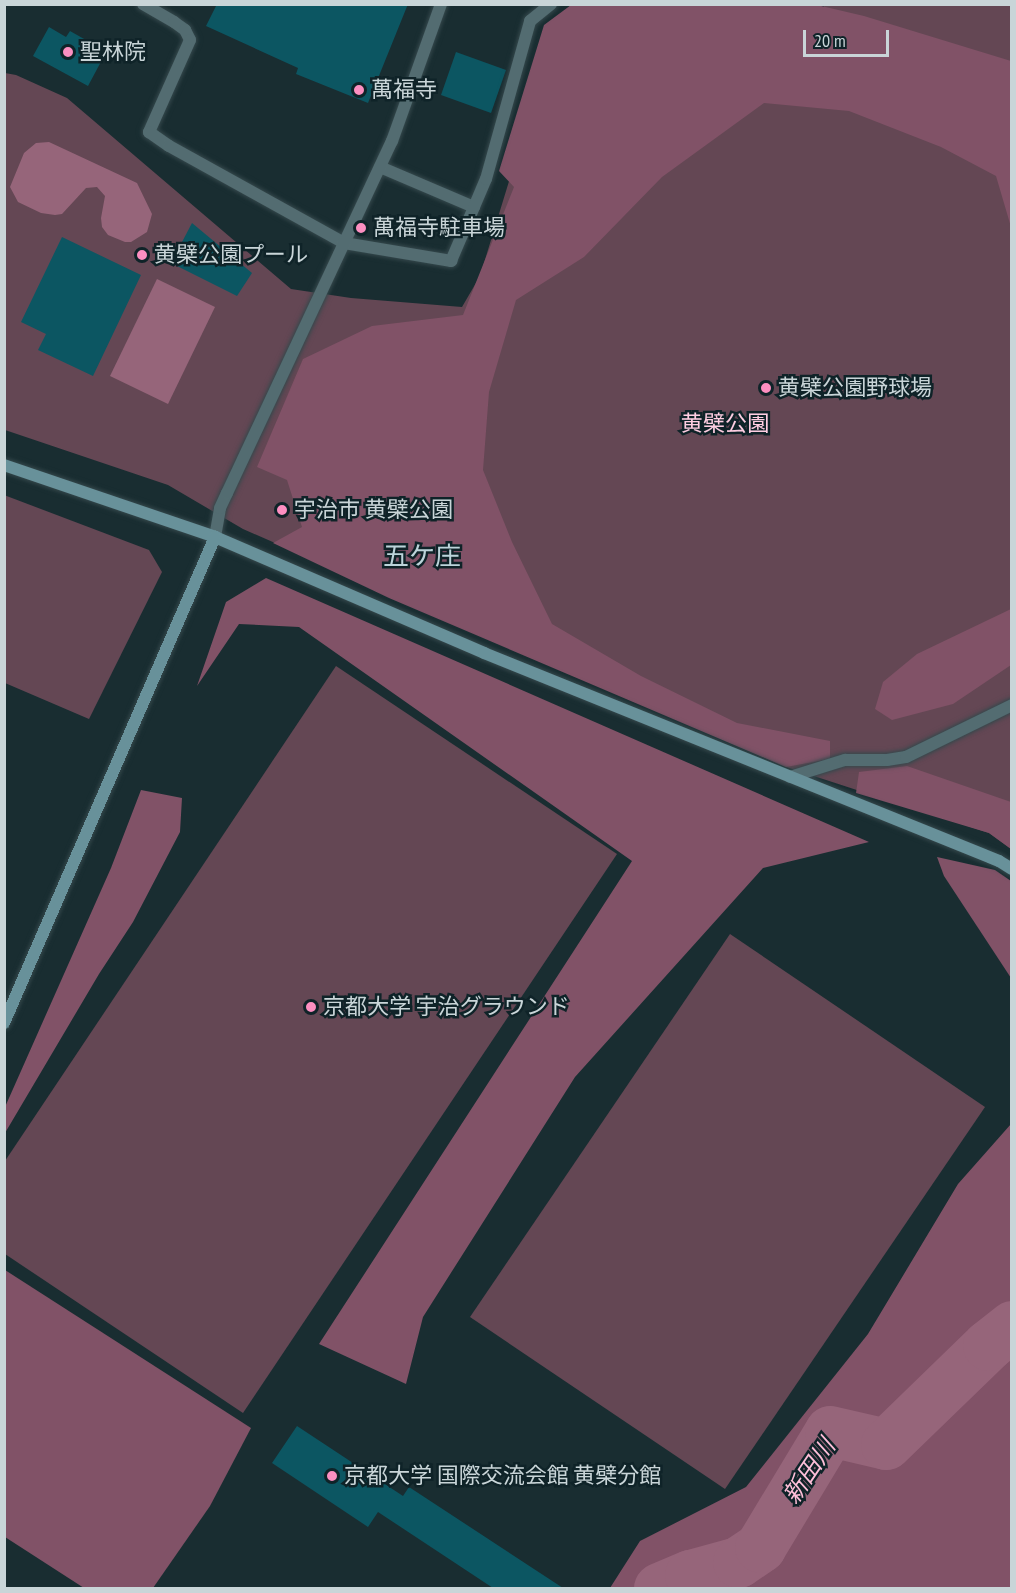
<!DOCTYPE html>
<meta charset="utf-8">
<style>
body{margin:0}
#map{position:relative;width:1016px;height:1593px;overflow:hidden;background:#192d31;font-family:"PT Sans Narrow","Noto Sans JP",sans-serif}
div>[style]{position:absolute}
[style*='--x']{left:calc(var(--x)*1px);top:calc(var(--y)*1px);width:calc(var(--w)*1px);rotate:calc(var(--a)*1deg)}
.green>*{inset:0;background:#644754}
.forest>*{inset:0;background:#815267}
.water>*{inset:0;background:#96657a}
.river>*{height:51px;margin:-25.5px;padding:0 25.5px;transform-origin:25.5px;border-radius:25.5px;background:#96657a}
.building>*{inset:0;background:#0c5662}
.roads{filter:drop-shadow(0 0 2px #35484c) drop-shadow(0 0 2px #35484c)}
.lane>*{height:12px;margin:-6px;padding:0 6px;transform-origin:6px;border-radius:6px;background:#536c71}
.secondary>*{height:12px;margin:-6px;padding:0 6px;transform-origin:6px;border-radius:6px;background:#68919a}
.dots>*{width:16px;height:16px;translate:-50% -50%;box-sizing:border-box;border:3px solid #0f2328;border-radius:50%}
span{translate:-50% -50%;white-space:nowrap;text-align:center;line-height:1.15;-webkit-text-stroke:5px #0f2328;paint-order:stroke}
.poi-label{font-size:22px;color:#c9d5d8}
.left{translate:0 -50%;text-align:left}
.park-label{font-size:22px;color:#fecee2}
.water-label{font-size:24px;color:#febfd9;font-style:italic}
.quarter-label{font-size:26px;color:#bcd4da}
.frame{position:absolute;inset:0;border:6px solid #c9d5d8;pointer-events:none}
.scale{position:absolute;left:803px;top:30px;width:86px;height:27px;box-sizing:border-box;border:3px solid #c9d5d8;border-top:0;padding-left:8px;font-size:18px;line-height:21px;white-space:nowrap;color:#c9d5d8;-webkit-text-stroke:4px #0f2328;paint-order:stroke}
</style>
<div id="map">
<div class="green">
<i style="clip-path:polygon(755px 4px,1011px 102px,1011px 849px,989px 833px,786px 767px,243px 529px,168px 485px,5px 430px,5px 73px,16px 75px,67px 98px,291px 289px,351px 298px,462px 307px,480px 276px,554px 34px)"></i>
<i style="clip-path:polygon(824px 5px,1011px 5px,1011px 93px,822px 15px)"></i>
<i style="clip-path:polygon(4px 495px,149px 550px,162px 572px,89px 719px,5px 683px)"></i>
<i style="clip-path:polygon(336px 666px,617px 854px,243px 1413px,5px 1254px,5px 1161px)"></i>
<i style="clip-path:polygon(730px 934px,985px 1107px,725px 1489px,470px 1317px)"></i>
</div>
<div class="forest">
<i style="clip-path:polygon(571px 5px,817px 5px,864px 16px,1011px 61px,1011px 227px,996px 176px,941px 147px,849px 111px,764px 103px,662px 177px,584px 257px,516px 300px,489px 392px,483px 470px,512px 542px,552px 624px,641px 676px,737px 723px,830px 741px,830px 759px,786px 767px,389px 598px,273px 543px,302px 527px,287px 480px,257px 467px,303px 359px,372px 326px,463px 315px,514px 187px,499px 171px,544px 25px)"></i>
<i style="clip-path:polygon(266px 578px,869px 842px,763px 868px,575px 1077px,423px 1317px,406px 1384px,319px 1344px,632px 861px,299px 627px,239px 624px,197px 686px,226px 602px)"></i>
<i style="clip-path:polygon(1011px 609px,1011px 665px,953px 704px,892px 720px,875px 709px,883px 682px,917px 654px)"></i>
<i style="clip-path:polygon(907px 766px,1011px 802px,1011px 849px,989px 833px,856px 793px,859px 772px)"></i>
<i style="clip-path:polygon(141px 790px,182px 798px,180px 832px,133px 922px,99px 974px,5px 1133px,5px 1107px,111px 868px)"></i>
<i style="clip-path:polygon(937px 857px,995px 870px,1011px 881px,1011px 978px,944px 876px)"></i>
<i style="clip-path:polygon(1011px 1124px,1011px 1588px,610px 1588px,640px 1541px,746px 1487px,868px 1334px,958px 1184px)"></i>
<i style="clip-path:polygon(5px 1270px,251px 1428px,210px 1506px,153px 1588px,84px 1588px,5px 1537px)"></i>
</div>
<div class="water">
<i style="clip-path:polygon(49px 142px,137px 183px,152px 214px,147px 232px,131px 242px,125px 242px,108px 235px,102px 227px,101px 218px,105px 196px,97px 187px,86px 188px,62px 214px,55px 215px,41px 213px,18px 202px,10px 187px,24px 153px,36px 143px)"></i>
<i style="clip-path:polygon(157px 279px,215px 307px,168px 404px,110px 376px)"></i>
</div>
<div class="river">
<i style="--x:659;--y:1588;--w:34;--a:-23"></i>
<i style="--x:690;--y:1575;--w:50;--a:-15.2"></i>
<i style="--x:738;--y:1562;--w:27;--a:-34"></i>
<i style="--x:760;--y:1547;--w:135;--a:-58.9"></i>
<i style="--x:830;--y:1431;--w:57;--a:13.1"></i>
<i style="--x:886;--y:1444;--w:142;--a:-44.1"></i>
<i style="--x:988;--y:1345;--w:31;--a:-38"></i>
</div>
<div class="building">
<i style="clip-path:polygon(217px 4px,408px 4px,368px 103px,296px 74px,298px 68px,206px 26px)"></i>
<i style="clip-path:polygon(49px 27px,66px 37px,70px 31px,93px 44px,89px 50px,103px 58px,88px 86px,33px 56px)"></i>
<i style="clip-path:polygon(456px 52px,506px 70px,491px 113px,441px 95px)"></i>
<i style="clip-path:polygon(192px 223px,252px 273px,237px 296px,171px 263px)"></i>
<i style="clip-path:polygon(62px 237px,141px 275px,93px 376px,38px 350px,46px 334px,21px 322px)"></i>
<i style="clip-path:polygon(297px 1426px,403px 1496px,409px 1487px,563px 1588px,493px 1588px,378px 1512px,368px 1527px,272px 1463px)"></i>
</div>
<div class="roads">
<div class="lane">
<i style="--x:143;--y:4;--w:36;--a:30"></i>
<i style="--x:174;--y:22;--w:14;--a:36"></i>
<i style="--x:185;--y:30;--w:11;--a:63"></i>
<i style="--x:190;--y:40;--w:101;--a:114"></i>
<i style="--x:149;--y:132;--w:24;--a:35"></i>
<i style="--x:169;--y:146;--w:200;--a:29"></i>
<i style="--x:344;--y:243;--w:109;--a:9.5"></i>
<i style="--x:451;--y:261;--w:59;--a:-66.9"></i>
<i style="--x:380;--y:167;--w:102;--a:23.1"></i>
<i style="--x:474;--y:207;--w:30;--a:-67"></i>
<i style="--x:486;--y:179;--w:164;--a:-74.4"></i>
<i style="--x:530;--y:21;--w:27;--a:-39"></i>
<i style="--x:215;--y:537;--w:29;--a:-80"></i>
<i style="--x:220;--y:508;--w:17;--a:-65"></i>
<i style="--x:227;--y:493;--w:389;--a:-64.9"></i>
<i style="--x:392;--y:141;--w:145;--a:-70.3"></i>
<i style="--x:790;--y:777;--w:58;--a:-17.2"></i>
<i style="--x:845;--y:760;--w:42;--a:0"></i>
<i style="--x:887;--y:760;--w:19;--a:-9"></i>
<i style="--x:906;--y:757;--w:118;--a:-26.1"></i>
</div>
<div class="secondary">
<i style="--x:4;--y:465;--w:223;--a:18.8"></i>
<i style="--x:215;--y:537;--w:293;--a:23.3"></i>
<i style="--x:484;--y:653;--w:555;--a:21.99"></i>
<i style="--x:999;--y:861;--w:15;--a:32"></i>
<i style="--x:4;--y:1023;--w:530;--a:-66.53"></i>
</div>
</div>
<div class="dots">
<i style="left:68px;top:52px;background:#fc8fc1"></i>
<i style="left:359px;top:90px;background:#fc8fc1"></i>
<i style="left:361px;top:228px;background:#fc8fc1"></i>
<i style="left:142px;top:255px;background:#fc8fc1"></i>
<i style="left:766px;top:388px;background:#fc8fc1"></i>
<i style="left:282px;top:510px;background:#fc8fc1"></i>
<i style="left:311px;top:1007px;background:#fc8fc1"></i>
<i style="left:332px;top:1476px;background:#fc8fc1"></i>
</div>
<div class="poi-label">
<span class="left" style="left:80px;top:52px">聖林院</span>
<span class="left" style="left:371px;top:90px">萬福寺</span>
<span class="left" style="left:373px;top:228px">萬福寺駐車場</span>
<span class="left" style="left:154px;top:255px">黄檗公園プール</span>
<span class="left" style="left:778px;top:388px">黄檗公園野球場</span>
<span class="left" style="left:294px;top:510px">宇治市 黄檗公園</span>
<span class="left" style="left:323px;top:1007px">京都大学 宇治グラウンド</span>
<span class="left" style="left:344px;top:1476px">京都大学 国際交流会館 黄檗分館</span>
</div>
<div class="park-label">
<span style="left:725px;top:424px">黄檗公園</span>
</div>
<div class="water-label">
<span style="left:809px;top:1471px;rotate:-56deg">新田川</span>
</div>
<div class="quarter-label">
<span style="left:422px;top:556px">五ケ庄</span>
</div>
<div class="frame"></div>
<div class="scale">20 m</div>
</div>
